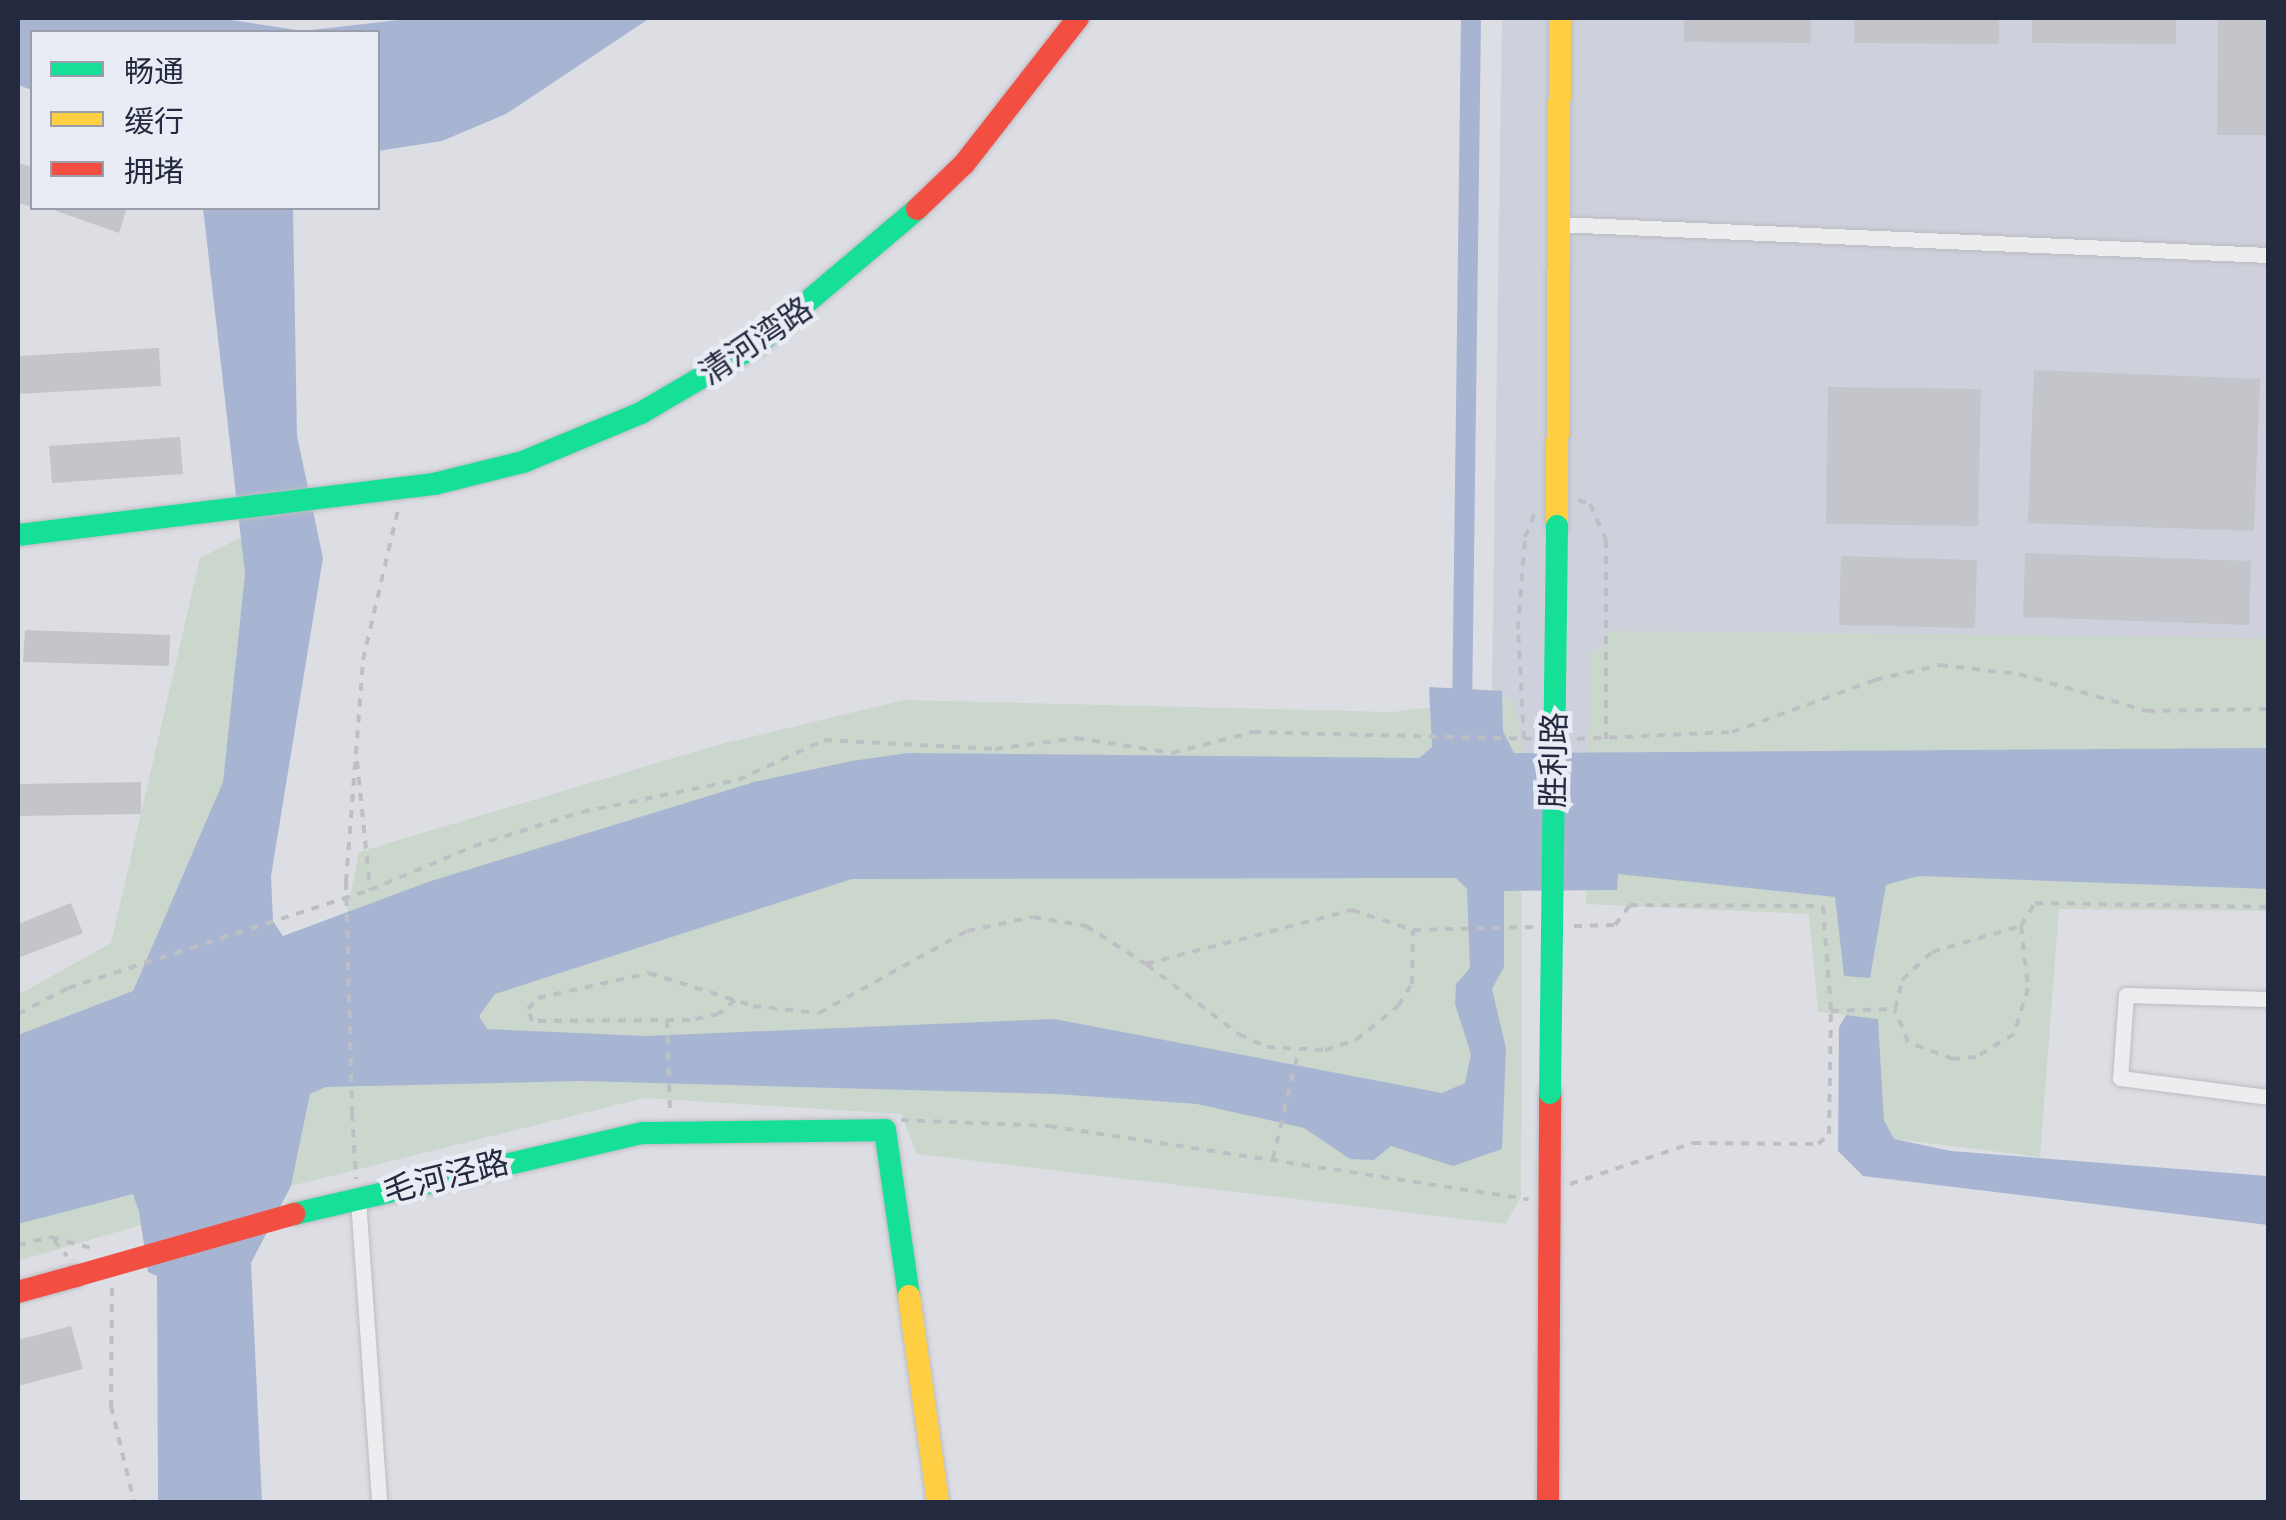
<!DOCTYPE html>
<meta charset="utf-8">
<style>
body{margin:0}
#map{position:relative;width:2286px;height:1520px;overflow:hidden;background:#dddee4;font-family:"Roboto Condensed","Noto Sans SC",sans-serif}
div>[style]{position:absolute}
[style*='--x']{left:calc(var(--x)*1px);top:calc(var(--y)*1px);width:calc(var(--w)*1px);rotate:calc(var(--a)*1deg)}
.built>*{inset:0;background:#ced1db}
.green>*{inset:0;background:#cbd7cd}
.water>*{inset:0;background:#a8b5d2}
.canal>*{height:20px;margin:-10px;padding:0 10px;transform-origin:10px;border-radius:10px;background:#a8b5d2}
.building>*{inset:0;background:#c3c5cb}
.path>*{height:4px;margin-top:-2px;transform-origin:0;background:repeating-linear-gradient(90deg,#bebfc5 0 8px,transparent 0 16px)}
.roads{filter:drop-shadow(0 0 2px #bbbcc2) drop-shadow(0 0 2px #bbbcc2)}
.street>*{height:15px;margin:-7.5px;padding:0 7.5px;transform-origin:7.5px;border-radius:7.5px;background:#ededf0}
.fast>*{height:22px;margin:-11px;padding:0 11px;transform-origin:11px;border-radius:11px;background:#16e098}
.slow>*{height:22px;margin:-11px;padding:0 11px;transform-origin:11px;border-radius:11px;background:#ffcf43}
.jam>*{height:22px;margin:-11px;padding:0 11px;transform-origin:11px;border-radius:11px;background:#f24e42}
.path-bridge>*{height:4px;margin-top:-2px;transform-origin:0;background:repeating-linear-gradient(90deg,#bebfc5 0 8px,transparent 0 16px)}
.fast-bridge>*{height:22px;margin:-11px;padding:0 11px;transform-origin:11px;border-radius:11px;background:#16e098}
.jam-bridge>*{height:22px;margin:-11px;padding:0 11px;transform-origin:11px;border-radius:11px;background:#f24e42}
span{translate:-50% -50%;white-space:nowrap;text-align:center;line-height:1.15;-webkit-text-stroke:9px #e9ecf4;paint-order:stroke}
.street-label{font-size:32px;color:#23293e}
.frame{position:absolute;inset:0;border:20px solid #23293e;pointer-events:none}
.legend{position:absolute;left:30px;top:30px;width:350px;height:180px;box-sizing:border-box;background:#e9ecf4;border:2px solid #9a9eab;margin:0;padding:12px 18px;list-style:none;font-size:30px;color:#23293e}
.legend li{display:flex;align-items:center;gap:20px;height:50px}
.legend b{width:50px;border:2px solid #9a9eab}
</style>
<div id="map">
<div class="built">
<i style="clip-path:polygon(1502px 18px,2268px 18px,2268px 748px,1617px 757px,1491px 752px)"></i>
</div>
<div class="green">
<i style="clip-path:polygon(242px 537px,245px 575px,223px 782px,133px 992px,133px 1182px,141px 1225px,18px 1261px,18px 995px,111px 943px,200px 558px)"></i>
<i style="clip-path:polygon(1605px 631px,2268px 638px,2268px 911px,2059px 909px,2040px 1157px,1894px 1139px,1884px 1120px,1878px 1019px,1818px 1012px,1809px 914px,1586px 904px,1590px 650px,1604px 648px)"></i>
<i style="clip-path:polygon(1513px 697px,1522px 741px,1521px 1198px,1505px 1224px,917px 1154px,901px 1114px,645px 1098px,291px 1186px,359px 852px,717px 745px,904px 700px,1392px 712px)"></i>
</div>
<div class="water">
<i style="clip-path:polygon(18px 18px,218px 18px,303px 31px,416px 18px,650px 18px,506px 114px,442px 141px,378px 151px,378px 32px,32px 32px,32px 90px,18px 85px)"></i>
<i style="clip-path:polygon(evenodd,203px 208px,293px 208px,297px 436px,323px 558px,271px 876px,273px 921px,283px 936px,428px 882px,754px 782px,852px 761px,908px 753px,1419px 758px,1432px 747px,1429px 687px,1502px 691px,1503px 731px,1514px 753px,2268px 748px,2268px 889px,1918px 876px,1886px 885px,1870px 978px,1844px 976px,1835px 897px,1618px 874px,1617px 890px,1504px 891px,1504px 967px,1492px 989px,1506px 1048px,1502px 1149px,1453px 1166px,1391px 1146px,1374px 1160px,1350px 1159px,1304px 1128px,1197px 1104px,1056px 1094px,580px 1081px,326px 1087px,310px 1094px,291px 1186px,251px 1263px,262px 1502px,158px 1502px,157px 1276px,148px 1272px,139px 1212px,133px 1194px,18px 1224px,18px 1035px,133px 991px,223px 782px,245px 574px,203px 208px,1456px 878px,1467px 889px,1470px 968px,1456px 984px,1455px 1004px,1471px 1054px,1465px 1083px,1442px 1093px,1054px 1019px,646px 1036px,487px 1029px,479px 1016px,495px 994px,852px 879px,1456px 878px)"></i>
<i style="clip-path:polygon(1846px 1015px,1878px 1019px,1884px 1120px,1894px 1139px,1951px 1151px,2268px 1176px,2268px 1225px,1863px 1176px,1838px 1151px,1839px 1027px)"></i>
</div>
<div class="canal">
<i style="--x:1462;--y:715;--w:697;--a:-89.26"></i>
</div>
<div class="building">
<i style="clip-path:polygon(1684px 18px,1811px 18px,1811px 43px,1684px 42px)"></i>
<i style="clip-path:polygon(1855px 18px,1999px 18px,1999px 44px,1854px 43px)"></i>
<i style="clip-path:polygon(2032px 18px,2176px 18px,2176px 44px,2032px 43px)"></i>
<i style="clip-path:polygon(2218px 18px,2268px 18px,2268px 135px,2217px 135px)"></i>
<i style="clip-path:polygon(18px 163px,32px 167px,32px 207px,18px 203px)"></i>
<i style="clip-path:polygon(48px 208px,127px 208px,119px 233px)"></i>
<i style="clip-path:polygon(159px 348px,161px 386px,18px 394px,18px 356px)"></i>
<i style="clip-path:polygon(2034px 370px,2260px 379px,2254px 531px,2028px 523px)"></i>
<i style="clip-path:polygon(1828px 387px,1981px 389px,1978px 526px,1826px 524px)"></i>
<i style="clip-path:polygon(180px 437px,183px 474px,52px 483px,49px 446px)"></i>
<i style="clip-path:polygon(2025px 553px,2251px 561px,2249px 625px,2023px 617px)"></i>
<i style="clip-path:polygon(1841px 556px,1977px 560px,1975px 628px,1839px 625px)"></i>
<i style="clip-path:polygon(25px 630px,170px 635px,169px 666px,23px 662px)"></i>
<i style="clip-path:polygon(141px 782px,141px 814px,18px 816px,18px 784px)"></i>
<i style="clip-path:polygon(71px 903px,83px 933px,18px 958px,18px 924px)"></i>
<i style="clip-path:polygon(71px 1326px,83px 1369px,18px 1386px,18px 1340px)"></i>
</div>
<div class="path">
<i style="--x:1578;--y:500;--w:13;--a:18"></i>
<i style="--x:1590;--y:504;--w:39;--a:66"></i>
<i style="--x:1606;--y:540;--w:199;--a:90"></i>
<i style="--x:1524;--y:739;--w:110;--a:-93.1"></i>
<i style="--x:1518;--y:629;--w:92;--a:-85.6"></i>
<i style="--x:1525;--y:537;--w:27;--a:-68"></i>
<i style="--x:1577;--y:739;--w:155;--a:-2.6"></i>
<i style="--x:1732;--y:732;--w:152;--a:-20"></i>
<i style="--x:1875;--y:680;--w:67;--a:-13"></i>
<i style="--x:1940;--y:665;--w:80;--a:6.5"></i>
<i style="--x:2019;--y:674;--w:133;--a:16.1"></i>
<i style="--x:2147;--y:711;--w:121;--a:-0.9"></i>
<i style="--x:357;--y:761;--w:130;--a:84.2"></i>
<i style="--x:346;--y:882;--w:223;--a:-85.6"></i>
<i style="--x:363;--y:660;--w:154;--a:-76.9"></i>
<i style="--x:1574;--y:926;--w:41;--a:-1.4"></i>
<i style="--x:1615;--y:925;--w:25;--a:-53"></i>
<i style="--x:1630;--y:905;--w:193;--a:0.3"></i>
<i style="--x:1823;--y:906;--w:105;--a:85.6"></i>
<i style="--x:2021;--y:926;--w:62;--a:83.6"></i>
<i style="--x:2028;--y:988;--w:48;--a:106.9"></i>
<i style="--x:2014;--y:1034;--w:44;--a:148.8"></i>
<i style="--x:1976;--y:1057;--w:23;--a:175"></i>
<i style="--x:1953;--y:1059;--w:48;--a:-159.3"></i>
<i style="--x:1908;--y:1042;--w:35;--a:-112"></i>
<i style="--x:1895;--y:1009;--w:30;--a:-76"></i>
<i style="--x:1902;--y:980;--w:41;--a:-43"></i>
<i style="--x:1932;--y:952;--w:93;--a:-16.3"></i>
<i style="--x:2021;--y:926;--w:27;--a:-59"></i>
<i style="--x:2035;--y:903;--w:233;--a:1"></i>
<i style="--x:1147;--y:965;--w:115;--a:36.9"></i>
<i style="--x:1239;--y:1034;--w:31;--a:25"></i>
<i style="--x:1267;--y:1047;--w:58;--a:3"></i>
<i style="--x:1325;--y:1050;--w:33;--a:-18"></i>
<i style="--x:1356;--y:1040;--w:54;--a:-39"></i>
<i style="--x:1398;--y:1006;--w:26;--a:-58"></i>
<i style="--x:1412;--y:984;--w:54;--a:-88.9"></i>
<i style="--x:735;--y:1000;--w:21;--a:139"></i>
<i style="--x:719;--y:1014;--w:30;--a:168"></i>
<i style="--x:690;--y:1020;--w:158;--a:179.6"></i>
<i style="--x:532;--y:1021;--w:13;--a:-108"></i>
<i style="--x:528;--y:1009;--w:15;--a:-48"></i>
<i style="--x:538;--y:998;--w:114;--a:-12.7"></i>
<i style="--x:649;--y:973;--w:109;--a:17.6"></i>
<i style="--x:753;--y:1006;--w:66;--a:6.1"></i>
<i style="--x:819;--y:1013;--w:169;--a:-29"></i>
<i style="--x:967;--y:931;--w:67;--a:-12"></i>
<i style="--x:1033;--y:917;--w:54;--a:9.6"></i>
<i style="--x:1086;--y:926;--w:71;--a:32.3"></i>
<i style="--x:1146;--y:964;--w:213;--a:-14.7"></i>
<i style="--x:1352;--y:910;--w:64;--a:18.2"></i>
<i style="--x:1413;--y:930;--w:121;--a:-1.4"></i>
<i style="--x:18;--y:1014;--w:56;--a:-27.5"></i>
<i style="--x:68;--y:988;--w:318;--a:-18"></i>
<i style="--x:370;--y:890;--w:113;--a:-22.9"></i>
<i style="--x:474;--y:846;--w:113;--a:-17.5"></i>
<i style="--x:582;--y:812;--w:159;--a:-11.6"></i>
<i style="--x:738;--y:780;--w:95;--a:-24.9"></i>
<i style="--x:824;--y:740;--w:171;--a:3"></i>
<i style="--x:995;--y:749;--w:82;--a:-7.7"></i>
<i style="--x:1076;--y:738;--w:97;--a:8.9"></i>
<i style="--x:1172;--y:753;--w:84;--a:-14.5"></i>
<i style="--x:1253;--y:732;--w:279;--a:1.4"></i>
<i style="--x:667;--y:1020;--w:91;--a:88.1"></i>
<i style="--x:352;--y:1113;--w:66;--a:86.5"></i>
<i style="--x:901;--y:1120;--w:148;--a:2.3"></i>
<i style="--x:1049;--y:1126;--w:485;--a:8.7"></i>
<i style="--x:1273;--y:1159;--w:110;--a:-76.8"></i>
<i style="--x:1570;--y:1184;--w:130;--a:-18.4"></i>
<i style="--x:1693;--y:1143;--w:125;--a:0.5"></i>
<i style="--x:1818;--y:1144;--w:15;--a:-42"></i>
<i style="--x:1829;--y:1134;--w:123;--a:-89.1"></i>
<i style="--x:1831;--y:1011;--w:64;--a:-1.8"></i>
<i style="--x:54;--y:1240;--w:21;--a:51"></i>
<i style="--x:18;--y:1245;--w:34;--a:-14"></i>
<i style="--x:51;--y:1237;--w:46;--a:15.3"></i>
<i style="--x:112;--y:1288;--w:118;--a:90.5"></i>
<i style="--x:111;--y:1406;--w:99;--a:76.5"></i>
</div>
<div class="roads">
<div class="street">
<i style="--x:1558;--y:224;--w:711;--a:2.5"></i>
<i style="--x:2268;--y:999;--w:142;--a:-178.4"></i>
<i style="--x:2126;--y:995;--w:83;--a:94.1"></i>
<i style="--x:2120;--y:1078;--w:149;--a:7.3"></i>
<i style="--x:358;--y:1199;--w:304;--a:86"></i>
</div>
<div class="fast">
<i style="--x:18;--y:535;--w:419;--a:-7"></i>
<i style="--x:434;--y:484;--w:92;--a:-13.9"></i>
<i style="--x:523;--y:462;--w:128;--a:-22.6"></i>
<i style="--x:641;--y:413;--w:132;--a:-30.4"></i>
<i style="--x:755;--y:346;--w:212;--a:-40.2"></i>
<i style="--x:294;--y:1214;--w:358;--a:-13.1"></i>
<i style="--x:643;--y:1133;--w:242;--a:-0.7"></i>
<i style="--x:885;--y:1130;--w:168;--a:81.8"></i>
</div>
<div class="slow">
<i style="--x:1557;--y:526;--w:508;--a:-89.66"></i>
<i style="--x:909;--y:1296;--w:208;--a:82"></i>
</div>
<div class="jam">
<i style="--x:917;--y:209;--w:65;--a:-43.8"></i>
<i style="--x:964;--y:164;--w:185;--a:-52"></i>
<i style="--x:18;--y:1292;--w:60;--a:-15.4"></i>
<i style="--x:1548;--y:1502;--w:409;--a:-89.7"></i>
</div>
</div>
<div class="path-bridge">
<i style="--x:346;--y:882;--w:231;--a:88.5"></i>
</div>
<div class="fast-bridge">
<i style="--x:1550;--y:1093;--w:567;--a:-89.29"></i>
</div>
<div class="jam-bridge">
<i style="--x:76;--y:1276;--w:227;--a:-15.9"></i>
</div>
<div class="street-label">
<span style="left:756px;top:341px;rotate:-34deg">清河湾路</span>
<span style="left:1554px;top:760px;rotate:-89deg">胜利路</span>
<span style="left:446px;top:1177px;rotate:-14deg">毛河泾路</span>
</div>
<div class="frame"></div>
<ul class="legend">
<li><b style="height:12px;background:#16e098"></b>畅通</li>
<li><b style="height:12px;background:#ffcf43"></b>缓行</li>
<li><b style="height:12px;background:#f24e42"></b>拥堵</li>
</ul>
</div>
